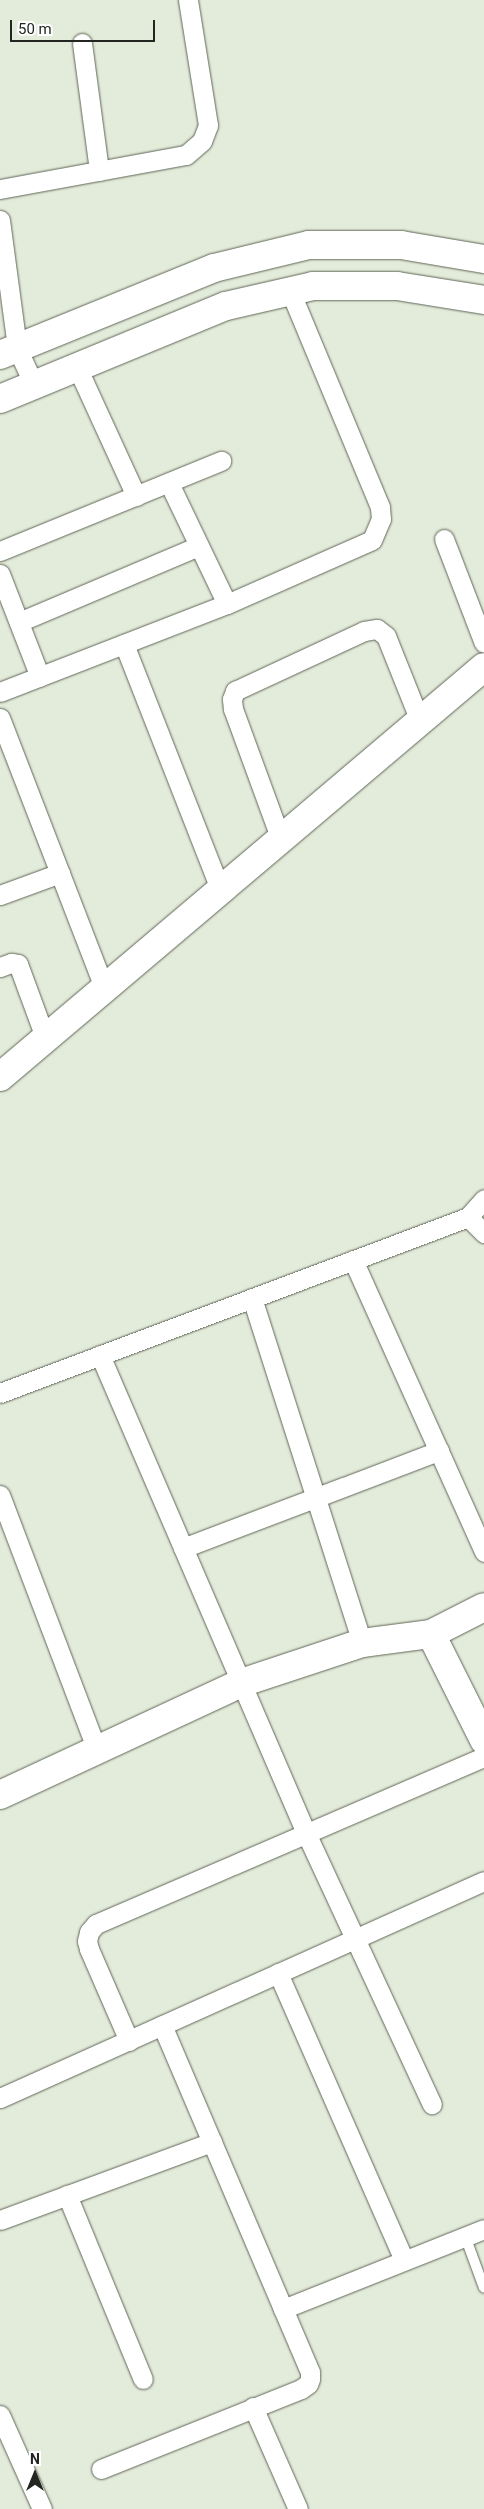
<!DOCTYPE html>
<style>
body{margin:0}
#map{position:relative;width:484px;height:2509px;overflow:hidden;background:#e3ebda;font-family:Roboto,sans-serif}
div>[style]{position:absolute}
[style*='--x']{left:calc(var(--x)*1px);top:calc(var(--y)*1px);width:calc(var(--w)*1px);rotate:calc(var(--a)*1deg)}
.roads{filter:drop-shadow(0 0 1px #5f6657) drop-shadow(0 0 1px #5f6657)}
.lane>*{height:10px;margin:-5px;padding:0 5px;transform-origin:5px;border-radius:5px;background:#fff}
.street>*{height:19px;margin:-9.5px;padding:0 9.5px;transform-origin:9.5px;border-radius:9.5px;background:#fff}
.secondary>*{height:28px;margin:-14px;padding:0 14px;transform-origin:14px;border-radius:14px;background:#fff}
span{translate:-50% -50%;white-space:nowrap;text-align:center;line-height:1.15;-webkit-text-stroke:4.5px #fff;paint-order:stroke}
.north{position:absolute;left:10px;top:2449px;width:50px;height:50px;-webkit-text-stroke:4px #fff;paint-order:stroke;rotate:0deg;font-size:14px;font-weight:700;line-height:20px;text-align:center;color:#232620}
.north::after{content:'';display:block;margin:auto;width:18px;height:22px;background:#232620;clip-path:polygon(50% 0,100% 100%,50% 72%,0 100%)}
.scale{position:absolute;left:10px;top:20px;width:145px;height:22px;box-sizing:border-box;border:2px solid #232620;border-top:0;padding-left:6px;font-size:15px;line-height:18px;white-space:nowrap;color:#232620;-webkit-text-stroke:4px #fff;paint-order:stroke}
</style>
<div id="map">
<div class="roads">
<div class="lane">
<i style="--x:465;--y:2236;--w:55;--a:69.9"></i>
</div>
<div class="street">
<i style="--x:82;--y:43;--w:129;--a:82.4"></i>
<i style="--x:0;--y:189;--w:189;--a:-10.4"></i>
<i style="--x:186;--y:155;--w:21;--a:-41"></i>
<i style="--x:202;--y:141;--w:17;--a:-69"></i>
<i style="--x:208;--y:125;--w:127;--a:-99.1"></i>
<i style="--x:0;--y:220;--w:129;--a:82.4"></i>
<i style="--x:17;--y:348;--w:41;--a:65.3"></i>
<i style="--x:77;--y:367;--w:142;--a:65.4"></i>
<i style="--x:169;--y:483;--w:134;--a:64.4"></i>
<i style="--x:444;--y:539;--w:111;--a:69"></i>
<i style="--x:0;--y:551;--w:239;--a:-22.2"></i>
<i style="--x:0;--y:574;--w:110;--a:68.8"></i>
<i style="--x:19;--y:622;--w:195;--a:-22.9"></i>
<i style="--x:124;--y:644;--w:265;--a:68.6"></i>
<i style="--x:0;--y:692;--w:243;--a:-21.2"></i>
<i style="--x:227;--y:604;--w:158;--a:-23.8"></i>
<i style="--x:372;--y:540;--w:23;--a:-67"></i>
<i style="--x:381;--y:519;--w:12;--a:-95"></i>
<i style="--x:380;--y:507;--w:234;--a:-112.6"></i>
<i style="--x:0;--y:718;--w:292;--a:68.9"></i>
<i style="--x:281;--y:840;--w:140;--a:-110.1"></i>
<i style="--x:233;--y:709;--w:10;--a:-96"></i>
<i style="--x:232;--y:699;--w:9;--a:-69"></i>
<i style="--x:235;--y:691;--w:142;--a:-24.9"></i>
<i style="--x:364;--y:631;--w:13;--a:-9"></i>
<i style="--x:377;--y:629;--w:11;--a:38"></i>
<i style="--x:386;--y:636;--w:92;--a:68.2"></i>
<i style="--x:0;--y:895;--w:64;--a:-20.1"></i>
<i style="--x:0;--y:967;--w:12;--a:-20"></i>
<i style="--x:11;--y:963;--w:7;--a:8"></i>
<i style="--x:18;--y:964;--w:81;--a:69.8"></i>
<i style="--x:468;--y:1217;--w:23;--a:45"></i>
<i style="--x:353;--y:1260;--w:320;--a:65.8"></i>
<i style="--x:252;--y:1298;--w:362;--a:72.3"></i>
<i style="--x:100;--y:1355;--w:520;--a:66.69"></i>
<i style="--x:306;--y:1833;--w:299;--a:65.1"></i>
<i style="--x:0;--y:1393;--w:500;--a:-20.6"></i>
<i style="--x:468;--y:1217;--w:24;--a:-48"></i>
<i style="--x:0;--y:1495;--w:273;--a:69.2"></i>
<i style="--x:183;--y:1548;--w:274;--a:-20.8"></i>
<i style="--x:278;--y:1973;--w:313;--a:66.3"></i>
<i style="--x:129;--y:2041;--w:100;--a:-113.5"></i>
<i style="--x:89;--y:1949;--w:8;--a:-104"></i>
<i style="--x:87;--y:1941;--w:9;--a:-77"></i>
<i style="--x:89;--y:1932;--w:11;--a:-49"></i>
<i style="--x:96;--y:1924;--w:422;--a:-23.3"></i>
<i style="--x:0;--y:2098;--w:530;--a:-24.15"></i>
<i style="--x:67;--y:2195;--w:199;--a:67.6"></i>
<i style="--x:0;--y:2220;--w:226;--a:-20.2"></i>
<i style="--x:283;--y:2309;--w:216;--a:-21.7"></i>
<i style="--x:253;--y:2407;--w:111;--a:66.2"></i>
<i style="--x:0;--y:2415;--w:103;--a:65.9"></i>
<i style="--x:101;--y:2469;--w:215;--a:-21.8"></i>
<i style="--x:301;--y:2389;--w:9;--a:-36"></i>
<i style="--x:308;--y:2384;--w:5;--a:-68"></i>
<i style="--x:310;--y:2379;--w:7;--a:-90"></i>
<i style="--x:310;--y:2372;--w:377;--a:-113.1"></i>
</div>
<div class="secondary">
<i style="--x:0;--y:355;--w:231;--a:-22.1"></i>
<i style="--x:214;--y:268;--w:98;--a:-13.6"></i>
<i style="--x:309;--y:245;--w:92;--a:0"></i>
<i style="--x:401;--y:245;--w:84;--a:9.6"></i>
<i style="--x:0;--y:399;--w:244;--a:-22.4"></i>
<i style="--x:226;--y:306;--w:89;--a:-12.9"></i>
<i style="--x:313;--y:286;--w:84;--a:0"></i>
<i style="--x:397;--y:286;--w:88;--a:9.1"></i>
<i style="--x:0;--y:1077;--w:634;--a:-40.27"></i>
<i style="--x:431;--y:1634;--w:119;--a:63.4"></i>
<i style="--x:0;--y:1795;--w:266;--a:-24.9"></i>
<i style="--x:241;--y:1683;--w:127;--a:-18.3"></i>
<i style="--x:362;--y:1643;--w:70;--a:-7.4"></i>
<i style="--x:431;--y:1634;--w:59;--a:-27"></i>
</div>
</div>
<div class="north">N</div>
<div class="scale">50 m</div>
</div>
